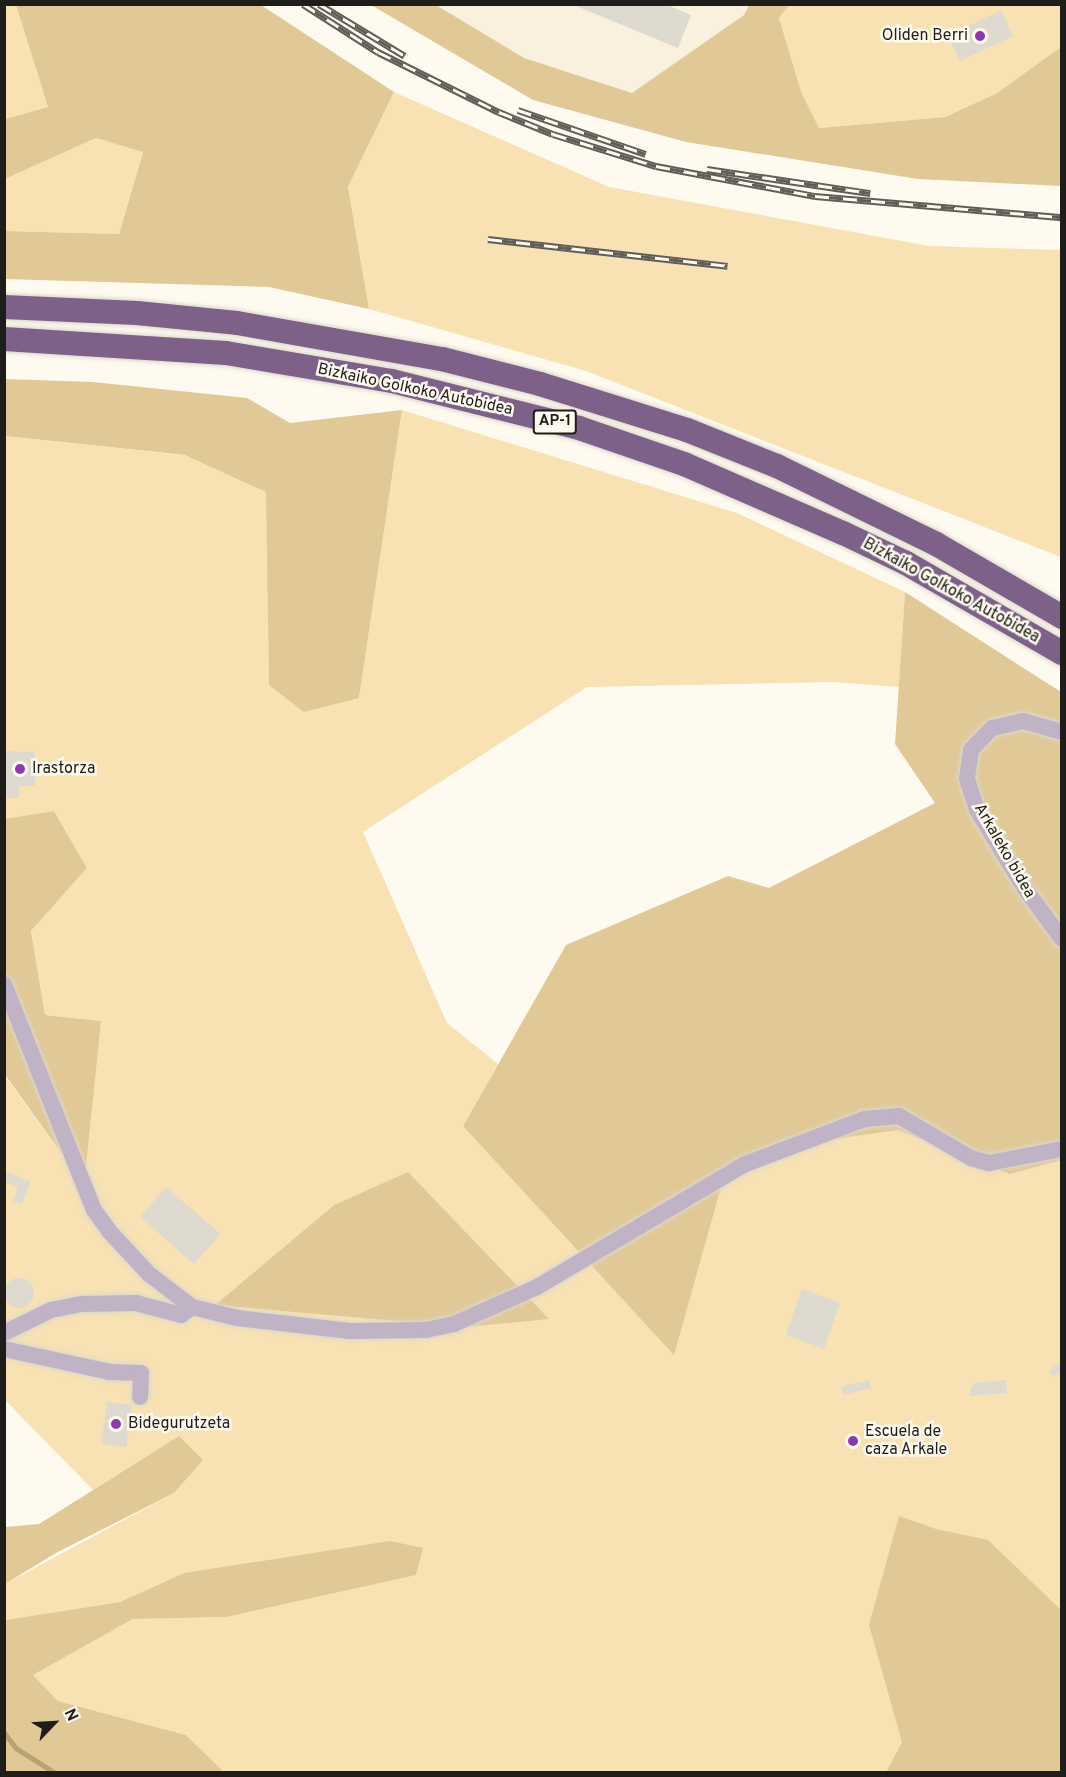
<!DOCTYPE html>
<style>
body{margin:0}
#map{position:relative;width:1066px;height:1777px;overflow:hidden;background:#fffaef;font-family:Overpass,sans-serif}
div>[style]{position:absolute}
[style*='--x']{left:calc(var(--x)*1px);top:calc(var(--y)*1px);width:calc(var(--w)*1px);rotate:calc(var(--a)*1deg)}
.built>*{inset:0;background:#f9f0de}
.green>*{inset:0;background:#f8e2b4}
.forest>*{inset:0;background:#e1c997}
.stream>*{height:4.5px;margin:-2.25px;padding:0 2.25px;transform-origin:2.25px;border-radius:2.25px;background:#b9a272}
.building>*{inset:0;background:#dfdacf}
.round{border-radius:50%}
.roads{filter:drop-shadow(0 0 2px #dbd7cd) drop-shadow(0 0 2px #dbd7cd)}
.minor>*{height:16px;margin:-8px;padding:0 8px;transform-origin:8px;border-radius:8px;background:#c1b3c6}
.highway>*{height:24px;margin:-12px;padding:0 12px;transform-origin:12px;border-radius:12px;background:#7e6189}
.rail>*{height:7px;margin-top:-3.5px;transform-origin:0;background:repeating-linear-gradient(90deg,#fffaef 0 14px,#605d57 0 28px);box-sizing:border-box;border-block:2px solid #605d57}
.dots>*{width:16px;height:16px;translate:-50% -50%;box-sizing:border-box;border:3px solid #fffaef;border-radius:50%}
span{translate:-50% -50%;white-space:nowrap;text-align:center;line-height:1.15;-webkit-text-stroke:5px #fffaef;paint-order:stroke}
.shield-label span{padding:2px 4px;background:#fffaef;border:2px solid;border-radius:4px;-webkit-text-stroke-width:0}
.shield-label{font-size:15px;color:#1f1d19;font-weight:700}
.poi-label{font-size:16px;color:#1f1d19}
.right{translate:-100% -50%;text-align:right}
.left{translate:0 -50%;text-align:left}
.street-label{font-size:16px;color:#1f1d19}
.frame{position:absolute;inset:0;border:6px solid #1f1d19;pointer-events:none}
.north{position:absolute;left:24px;top:1693px;width:60px;height:60px;-webkit-text-stroke:4px #fffaef;paint-order:stroke;rotate:65deg;font-size:16px;font-weight:700;line-height:24px;text-align:center;color:#1f1d19}
.north::after{content:'';display:block;margin:auto;width:21px;height:27px;background:#1f1d19;clip-path:polygon(50% 0,100% 100%,50% 72%,0 100%)}
</style>
<div id="map">
<div class="built">
<i style="clip-path:polygon(436px 5px,749px 5px,744px 15px,632px 93px,524px 58px)"></i>
</div>
<div class="green">
<i style="clip-path:polygon(789px 4px,1061px 5px,1061px 47px,997px 93px,945px 117px,819px 128px,802px 94px,779px 18px)"></i>
<i style="clip-path:polygon(5px 5px,16px 5px,48px 107px,5px 119px)"></i>
<i style="clip-path:polygon(394px 92px,609px 187px,929px 246px,1061px 250px,1061px 557px,586px 371px,369px 309px,348px 187px)"></i>
<i style="clip-path:polygon(96px 138px,143px 151px,119px 234px,5px 231px,5px 179px)"></i>
<i style="clip-path:polygon(evenodd,402px 410px,737px 513px,905px 592px,899px 687px,832px 682px,587px 687px,363px 832px,447px 1023px,498px 1064px,463px 1126px,723px 1180px,864px 1123px,1061px 1155px,1061px 1772px,898px 1749px,886px 1772px,224px 1772px,186px 1735px,58px 1701px,33px 1675px,133px 1619px,226px 1617px,184px 1573px,120px 1602px,5px 1620px,5px 1584px,174px 1493px,179px 1436px,93px 1490px,5px 1400px,4px 1075px,73px 1169px,101px 1021px,45px 1015px,31px 931px,87px 868px,54px 811px,5px 819px,5px 436px,191px 456px,267px 492px,269px 685px,359px 698px,402px 410px,408px 1173px,548px 1319px,215px 1305px,334px 1205px,408px 1173px)"></i>
</div>
<div class="forest">
<i style="clip-path:polygon(16px 5px,261px 5px,394px 92px,348px 187px,369px 309px,269px 287px,5px 279px,5px 231px,119px 234px,143px 152px,96px 138px,5px 179px,5px 119px,48px 107px)"></i>
<i style="clip-path:polygon(371px 5px,436px 5px,524px 58px,632px 93px,744px 15px,749px 5px,789px 5px,779px 18px,802px 94px,819px 128px,945px 117px,997px 93px,1061px 47px,1061px 186px,918px 179px,686px 142px,533px 100px)"></i>
<i style="clip-path:polygon(5px 379px,93px 382px,247px 398px,290px 423px,402px 410px,359px 698px,304px 712px,269px 685px,266px 492px,185px 455px,5px 436px)"></i>
<i style="clip-path:polygon(905px 592px,1061px 692px,1061px 1160px,1010px 1174px,898px 1130px,812px 1142px,723px 1180px,674px 1355px,463px 1126px,566px 945px,728px 876px,769px 888px,935px 803px,895px 744px)"></i>
<i style="clip-path:polygon(54px 811px,87px 868px,31px 931px,45px 1015px,101px 1021px,86px 1166px,73px 1169px,5px 1075px,4px 819px)"></i>
<i style="clip-path:polygon(408px 1172px,549px 1319px,465px 1327px,215px 1305px,334px 1205px)"></i>
<i style="clip-path:polygon(179px 1436px,203px 1460px,174px 1493px,56px 1553px,5px 1584px,5px 1527px,39px 1524px)"></i>
<i style="clip-path:polygon(899px 1516px,936px 1529px,988px 1540px,1061px 1610px,1061px 1772px,886px 1772px,902px 1742px,869px 1625px)"></i>
<i style="clip-path:polygon(390px 1541px,423px 1548px,416px 1575px,226px 1617px,133px 1619px,33px 1675px,58px 1701px,186px 1735px,224px 1772px,5px 1772px,5px 1620px,120px 1602px,184px 1573px)"></i>
</div>
<div class="stream">
<i style="--x:4;--y:1732;--w:20;--a:53"></i>
<i style="--x:16;--y:1748;--w:45;--a:32.3"></i>
</div>
<div class="building">
<i style="clip-path:polygon(571px 4px,665px 4px,691px 15px,678px 48px)"></i>
<i style="clip-path:polygon(1001px 10px,1013px 36px,960px 61px,948px 36px)"></i>
<i style="clip-path:polygon(4px 751px,35px 752px,35px 786px,19px 786px,19px 798px,4px 798px)"></i>
<i style="clip-path:polygon(7px 1172px,31px 1181px,22px 1204px,13px 1201px,18px 1187px,5px 1182px)"></i>
<i style="clip-path:polygon(166px 1187px,221px 1234px,194px 1264px,140px 1217px)"></i>
<i class="round" style="left:4px;top:1278px;width:30px;height:30px"></i>
<i style="clip-path:polygon(802px 1289px,840px 1303px,824px 1349px,786px 1335px)"></i>
<i style="clip-path:polygon(1062px 1360px,1062px 1370px,1054px 1377px,1049px 1371px)"></i>
<i style="clip-path:polygon(869px 1380px,871px 1388px,843px 1395px,841px 1387px)"></i>
<i style="clip-path:polygon(1006px 1380px,1007px 1393px,969px 1396px,973px 1383px)"></i>
<i style="clip-path:polygon(107px 1402px,132px 1405px,126px 1447px,101px 1444px)"></i>
</div>
<div class="roads">
<div class="minor">
<i style="--x:1062;--y:732;--w:41;--a:-164.2"></i>
<i style="--x:1023;--y:721;--w:32;--a:167"></i>
<i style="--x:992;--y:728;--w:30;--a:134"></i>
<i style="--x:971;--y:750;--w:29;--a:98"></i>
<i style="--x:967;--y:779;--w:33;--a:72"></i>
<i style="--x:977;--y:810;--w:92;--a:58.7"></i>
<i style="--x:1025;--y:889;--w:62;--a:53.5"></i>
<i style="--x:4;--y:984;--w:243;--a:68.3"></i>
<i style="--x:94;--y:1210;--w:26;--a:54"></i>
<i style="--x:109;--y:1231;--w:59;--a:47.1"></i>
<i style="--x:149;--y:1274;--w:54;--a:37.5"></i>
<i style="--x:192;--y:1307;--w:46;--a:13.7"></i>
<i style="--x:237;--y:1318;--w:113;--a:6.6"></i>
<i style="--x:349;--y:1331;--w:77;--a:-0.7"></i>
<i style="--x:426;--y:1330;--w:29;--a:-12"></i>
<i style="--x:454;--y:1324;--w:91;--a:-24"></i>
<i style="--x:537;--y:1287;--w:239;--a:-30.6"></i>
<i style="--x:743;--y:1165;--w:130;--a:-20.7"></i>
<i style="--x:865;--y:1119;--w:34;--a:-5"></i>
<i style="--x:899;--y:1116;--w:83;--a:30.3"></i>
<i style="--x:971;--y:1158;--w:19;--a:16"></i>
<i style="--x:989;--y:1163;--w:74;--a:-10.9"></i>
<i style="--x:4;--y:1333;--w:52;--a:-26.1"></i>
<i style="--x:51;--y:1310;--w:33;--a:-11"></i>
<i style="--x:83;--y:1304;--w:53;--a:-1.1"></i>
<i style="--x:136;--y:1303;--w:47;--a:14.9"></i>
<i style="--x:181;--y:1315;--w:14;--a:-36"></i>
<i style="--x:4;--y:1349;--w:108;--a:12.2"></i>
<i style="--x:110;--y:1372;--w:31;--a:2"></i>
<i style="--x:141;--y:1373;--w:24;--a:92"></i>
</div>
<div class="highway">
<i style="--x:4;--y:307;--w:133;--a:2.6"></i>
<i style="--x:137;--y:313;--w:100;--a:5.7"></i>
<i style="--x:237;--y:323;--w:208;--a:10"></i>
<i style="--x:442;--y:359;--w:101;--a:14.3"></i>
<i style="--x:540;--y:384;--w:154;--a:17.4"></i>
<i style="--x:687;--y:430;--w:97;--a:21.8"></i>
<i style="--x:777;--y:466;--w:177;--a:26.1"></i>
<i style="--x:936;--y:544;--w:146;--a:30.1"></i>
<i style="--x:4;--y:339;--w:222;--a:3.6"></i>
<i style="--x:226;--y:353;--w:168;--a:9.6"></i>
<i style="--x:392;--y:381;--w:193;--a:14.1"></i>
<i style="--x:579;--y:428;--w:111;--a:18.9"></i>
<i style="--x:684;--y:464;--w:173;--a:23.5"></i>
<i style="--x:843;--y:533;--w:70;--a:25.5"></i>
<i style="--x:906;--y:563;--w:180;--a:30"></i>
</div>
</div>
<div class="rail">
<i style="--x:303;--y:4;--w:89;--a:32.6"></i>
<i style="--x:378;--y:52;--w:135;--a:26.4"></i>
<i style="--x:499;--y:112;--w:58;--a:22.2"></i>
<i style="--x:553;--y:134;--w:108;--a:17.3"></i>
<i style="--x:656;--y:166;--w:162;--a:10.7"></i>
<i style="--x:815;--y:196;--w:248;--a:4.9"></i>
<i style="--x:319;--y:4;--w:100;--a:31.2"></i>
<i style="--x:518;--y:110;--w:135;--a:19"></i>
<i style="--x:707;--y:169;--w:165;--a:8.4"></i>
<i style="--x:488;--y:239;--w:241;--a:6.4"></i>
</div>
<div class="dots">
<i style="left:980px;top:36px;background:#8d3aa9"></i>
<i style="left:20px;top:769px;background:#8d3aa9"></i>
<i style="left:116px;top:1424px;background:#8d3aa9"></i>
<i style="left:853px;top:1441px;background:#8d3aa9"></i>
</div>
<div class="shield-label">
<span style="left:555px;top:422px">AP-1</span>
</div>
<div class="poi-label">
<span class="right" style="left:968px;top:36px">Oliden Berri</span>
<span class="left" style="left:32px;top:769px">Irastorza</span>
<span class="left" style="left:128px;top:1424px">Bidegurutzeta</span>
<span class="left" style="left:865px;top:1441px">Escuela de<br>caza Arkale</span>
</div>
<div class="street-label">
<span style="left:415px;top:390px;rotate:12deg">Bizkaiko Golkoko Autobidea</span>
<span style="left:951px;top:591px;rotate:29deg">Bizkaiko Golkoko Autobidea</span>
<span style="left:1004px;top:851px;rotate:60deg">Arkaleko bidea</span>
</div>
<div class="frame"></div>
<div class="north">N</div>
</div>
